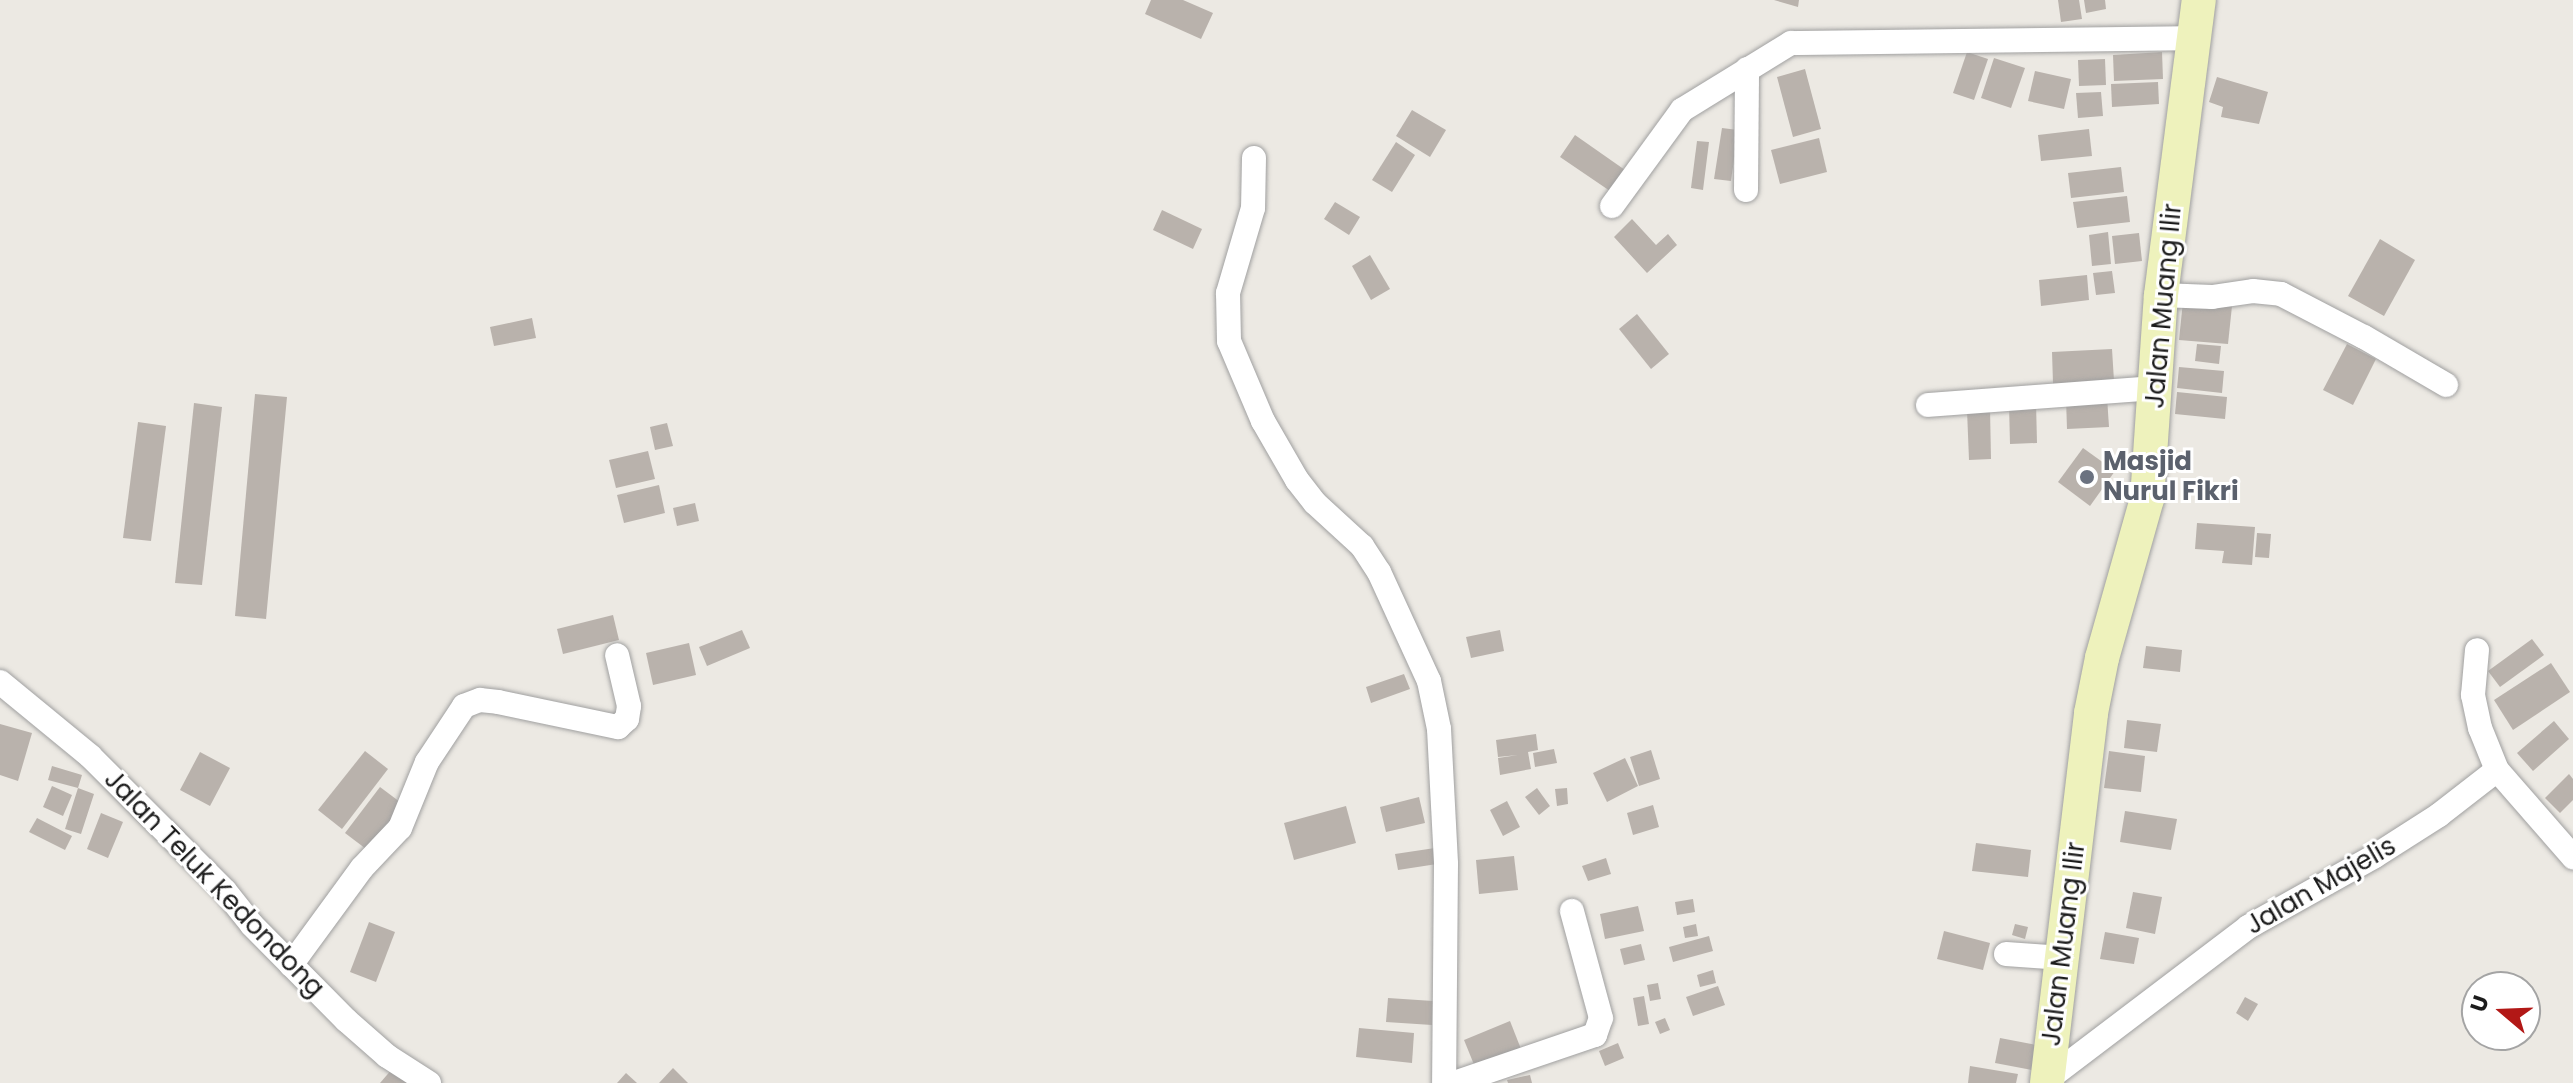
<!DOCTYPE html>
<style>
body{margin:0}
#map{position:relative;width:2573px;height:1083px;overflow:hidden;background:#ece9e3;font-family:Poppins,sans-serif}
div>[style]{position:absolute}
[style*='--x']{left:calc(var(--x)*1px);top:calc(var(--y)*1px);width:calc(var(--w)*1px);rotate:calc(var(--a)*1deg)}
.building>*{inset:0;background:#b9b2ac}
.roads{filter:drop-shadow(0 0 2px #a0a0a0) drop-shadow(0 0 2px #a0a0a0)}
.minor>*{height:24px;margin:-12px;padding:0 12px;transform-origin:12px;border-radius:12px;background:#fff}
.secondary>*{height:34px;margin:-17px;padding:0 17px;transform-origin:17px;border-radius:17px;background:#eef2bc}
.dots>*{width:22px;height:22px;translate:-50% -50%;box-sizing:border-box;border:4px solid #fff;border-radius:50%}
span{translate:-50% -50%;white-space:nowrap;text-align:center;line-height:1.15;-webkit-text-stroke:6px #fff;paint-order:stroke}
.street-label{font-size:26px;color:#1c1c1c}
.worship-label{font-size:26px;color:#5b616d;font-weight:700}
.left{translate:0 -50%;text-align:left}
.north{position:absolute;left:2461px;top:971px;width:80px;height:80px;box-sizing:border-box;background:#fff;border:2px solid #a4a4a4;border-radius:50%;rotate:289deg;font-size:22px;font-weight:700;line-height:32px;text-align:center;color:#1c1c1c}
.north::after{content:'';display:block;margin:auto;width:28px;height:36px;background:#b21816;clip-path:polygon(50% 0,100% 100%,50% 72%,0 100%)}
</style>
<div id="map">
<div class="building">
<i style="clip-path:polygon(1151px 0,1183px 0,1213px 13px,1201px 39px,1145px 14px)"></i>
<i style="clip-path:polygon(1774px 0,1799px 0,1798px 7px)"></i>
<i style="clip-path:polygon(2058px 0,2079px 0,2082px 19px,2061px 22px)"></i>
<i style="clip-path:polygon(2084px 0,2105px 0,2106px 9px,2086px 13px)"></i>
<i style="clip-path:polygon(1967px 52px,1988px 59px,1974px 100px,1953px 93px)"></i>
<i style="clip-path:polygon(2162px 52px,2163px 79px,2114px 81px,2113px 55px)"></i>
<i style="clip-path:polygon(1994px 58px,2025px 68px,2011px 108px,1981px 98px)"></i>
<i style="clip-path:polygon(2105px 59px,2106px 85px,2079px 86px,2078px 60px)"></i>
<i style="clip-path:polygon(1805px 69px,1821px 129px,1793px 137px,1777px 77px)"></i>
<i style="clip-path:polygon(2035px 71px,2071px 79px,2064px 109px,2028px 101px)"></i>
<i style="clip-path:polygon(2217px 77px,2268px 92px,2259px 124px,2221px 117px,2223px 107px,2209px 102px)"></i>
<i style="clip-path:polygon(2158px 82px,2159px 104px,2112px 107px,2111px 84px)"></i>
<i style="clip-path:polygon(2101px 92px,2103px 116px,2078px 118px,2076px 93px)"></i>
<i style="clip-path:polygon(1412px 110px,1446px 130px,1430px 157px,1396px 136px)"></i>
<i style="clip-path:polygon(1722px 128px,1738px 130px,1731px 181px,1714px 179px)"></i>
<i style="clip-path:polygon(2089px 129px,2092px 156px,2041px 161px,2038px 135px)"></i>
<i style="clip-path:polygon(1575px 135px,1625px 170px,1610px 191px,1560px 157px)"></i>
<i style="clip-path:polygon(1819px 138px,1827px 172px,1780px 184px,1771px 150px)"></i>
<i style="clip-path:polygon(1697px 141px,1709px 142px,1703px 190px,1691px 188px)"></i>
<i style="clip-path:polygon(1396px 142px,1415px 155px,1392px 192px,1372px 180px)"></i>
<i style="clip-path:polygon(2121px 167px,2124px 192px,2071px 198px,2068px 173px)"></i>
<i style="clip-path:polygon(2127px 196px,2130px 222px,2077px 228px,2073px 202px)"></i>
<i style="clip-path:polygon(1335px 202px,1360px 217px,1349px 235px,1324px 219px)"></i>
<i style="clip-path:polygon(1162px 210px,1202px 229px,1193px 249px,1153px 230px)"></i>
<i style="clip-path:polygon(1632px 219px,1656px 245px,1668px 234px,1677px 245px,1647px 273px,1614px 237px)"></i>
<i style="clip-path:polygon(2108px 232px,2111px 264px,2092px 266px,2089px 235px)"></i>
<i style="clip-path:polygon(2139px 233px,2142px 261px,2115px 264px,2112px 236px)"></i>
<i style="clip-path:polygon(2380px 239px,2415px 260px,2384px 316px,2348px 296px)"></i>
<i style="clip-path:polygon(1370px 255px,1390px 289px,1371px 300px,1352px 266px)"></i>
<i style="clip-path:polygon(2112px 271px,2115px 293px,2096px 295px,2093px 273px)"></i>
<i style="clip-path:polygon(2087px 275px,2089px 300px,2041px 306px,2039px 280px)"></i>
<i style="clip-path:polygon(2183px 301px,2232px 306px,2228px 344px,2179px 340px)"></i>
<i style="clip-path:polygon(1637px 314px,1669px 354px,1651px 369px,1619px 329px)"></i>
<i style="clip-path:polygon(532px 318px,536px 338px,494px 346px,490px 327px)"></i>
<i style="clip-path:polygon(2197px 344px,2221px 346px,2219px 364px,2195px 361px)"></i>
<i style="clip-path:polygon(2347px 344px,2376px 359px,2353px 405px,2323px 390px)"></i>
<i style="clip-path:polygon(2112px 349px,2114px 381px,2053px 384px,2052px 352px)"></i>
<i style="clip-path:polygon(2179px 367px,2224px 371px,2222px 393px,2177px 388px)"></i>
<i style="clip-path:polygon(2177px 392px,2227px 397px,2225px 419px,2175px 414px)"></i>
<i style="clip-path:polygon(255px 394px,287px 397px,266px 619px,235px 616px)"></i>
<i style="clip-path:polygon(2107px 397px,2109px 427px,2067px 429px,2066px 399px)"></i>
<i style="clip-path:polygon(194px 403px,222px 407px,202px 585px,175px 583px)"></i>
<i style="clip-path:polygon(2036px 403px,2037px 443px,2010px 444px,2009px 404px)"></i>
<i style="clip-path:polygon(1990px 409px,1991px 459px,1969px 460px,1967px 410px)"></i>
<i style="clip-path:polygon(138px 422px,166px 426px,151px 541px,123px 538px)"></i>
<i style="clip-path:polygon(667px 423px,673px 446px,655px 450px,650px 427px)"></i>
<i style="clip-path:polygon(2083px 448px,2115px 471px,2090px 506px,2058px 482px)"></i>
<i style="clip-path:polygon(648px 451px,655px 479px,616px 488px,609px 460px)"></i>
<i style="clip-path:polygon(659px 485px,665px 513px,624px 523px,617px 495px)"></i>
<i style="clip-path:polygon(695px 503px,699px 521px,677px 526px,673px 508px)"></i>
<i style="clip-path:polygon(2197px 523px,2255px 527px,2252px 565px,2222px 563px,2224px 551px,2195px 549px)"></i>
<i style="clip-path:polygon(2257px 533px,2271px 534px,2269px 558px,2255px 557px)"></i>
<i style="clip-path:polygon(613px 615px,619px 640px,563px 654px,557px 629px)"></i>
<i style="clip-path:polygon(742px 630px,750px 648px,707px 666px,699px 647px)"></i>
<i style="clip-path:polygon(1500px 630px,1504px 651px,1471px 658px,1466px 637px)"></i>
<i style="clip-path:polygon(2532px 639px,2544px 655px,2500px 687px,2488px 671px)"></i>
<i style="clip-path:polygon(689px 643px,696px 675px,653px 685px,646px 653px)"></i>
<i style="clip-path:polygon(2146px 646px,2182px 650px,2180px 672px,2143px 668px)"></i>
<i style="clip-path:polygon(2551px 663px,2570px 692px,2513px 730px,2494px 700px)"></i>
<i style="clip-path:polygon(1404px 674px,1410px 689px,1371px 703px,1366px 687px)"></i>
<i style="clip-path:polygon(2127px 720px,2161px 724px,2157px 752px,2124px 748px)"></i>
<i style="clip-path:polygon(2554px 721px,2569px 739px,2533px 771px,2517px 753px)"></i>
<i style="clip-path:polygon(0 724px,32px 733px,18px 781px,0 775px)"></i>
<i style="clip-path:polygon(1536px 734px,1538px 750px,1528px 752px,1531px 769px,1500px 775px,1498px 758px,1518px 755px,1498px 757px,1496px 740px)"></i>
<i style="clip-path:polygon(1554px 749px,1557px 763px,1535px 767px,1533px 753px)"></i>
<i style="clip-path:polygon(1651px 750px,1660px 779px,1639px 786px,1630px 757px)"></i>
<i style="clip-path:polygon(365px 751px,388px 769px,342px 829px,318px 810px)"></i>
<i style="clip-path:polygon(2109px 751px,2145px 756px,2141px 792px,2104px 788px)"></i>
<i style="clip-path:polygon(200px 752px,230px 768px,210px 806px,180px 790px)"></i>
<i style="clip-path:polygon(1625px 758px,1638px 786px,1607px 802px,1593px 773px)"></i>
<i style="clip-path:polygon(52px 766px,82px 775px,78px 788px,94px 794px,81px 834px,65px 829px,78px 788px,48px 780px)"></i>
<i style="clip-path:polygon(2569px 774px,2573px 779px,2573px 800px,2560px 813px,2545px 798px)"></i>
<i style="clip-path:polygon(52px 786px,72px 795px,63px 816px,43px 807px)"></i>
<i style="clip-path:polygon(380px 787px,404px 805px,370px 852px,345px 833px)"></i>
<i style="clip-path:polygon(1537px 788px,1550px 806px,1539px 815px,1525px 797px)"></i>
<i style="clip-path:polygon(1567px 788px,1568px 804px,1557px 806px,1555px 789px)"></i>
<i style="clip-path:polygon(1419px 797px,1425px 823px,1386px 832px,1380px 807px)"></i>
<i style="clip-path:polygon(1507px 801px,1520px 827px,1503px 836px,1490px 810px)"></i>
<i style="clip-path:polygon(1653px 805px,1659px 827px,1633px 835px,1627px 813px)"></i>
<i style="clip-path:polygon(1346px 806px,1356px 843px,1294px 860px,1284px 823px)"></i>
<i style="clip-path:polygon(2125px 811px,2177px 819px,2171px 850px,2120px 842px)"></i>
<i style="clip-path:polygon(101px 813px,123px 822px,108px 858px,87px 849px)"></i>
<i style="clip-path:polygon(37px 818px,72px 836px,65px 850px,29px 832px)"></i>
<i style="clip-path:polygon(1976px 843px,2031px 850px,2028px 877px,1972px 871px)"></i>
<i style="clip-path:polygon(1435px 848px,1437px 864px,1398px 870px,1395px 854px)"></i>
<i style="clip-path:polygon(1514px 856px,1518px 890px,1479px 894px,1476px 860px)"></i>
<i style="clip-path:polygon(1606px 858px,1611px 874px,1588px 881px,1582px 866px)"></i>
<i style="clip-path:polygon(2133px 892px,2162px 897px,2155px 934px,2126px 928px)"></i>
<i style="clip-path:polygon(1693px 899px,1695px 912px,1677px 915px,1675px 902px)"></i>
<i style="clip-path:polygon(1638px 906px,1644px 931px,1605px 939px,1600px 914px)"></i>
<i style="clip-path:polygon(369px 922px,395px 932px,376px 982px,350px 972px)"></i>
<i style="clip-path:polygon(1696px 924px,1698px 936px,1685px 938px,1683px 927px)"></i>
<i style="clip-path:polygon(2015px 924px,2028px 927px,2025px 939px,2012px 935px)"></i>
<i style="clip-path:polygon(1944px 931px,1990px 943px,1983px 970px,1937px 959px)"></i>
<i style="clip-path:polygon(2105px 932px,2139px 938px,2134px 964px,2100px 959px)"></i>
<i style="clip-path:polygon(1709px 936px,1713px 951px,1673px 962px,1669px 947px)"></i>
<i style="clip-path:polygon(1641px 944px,1645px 960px,1624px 965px,1620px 949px)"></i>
<i style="clip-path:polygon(1713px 970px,1716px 983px,1700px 987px,1697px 975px)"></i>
<i style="clip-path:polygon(1658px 983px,1661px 999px,1650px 1001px,1647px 985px)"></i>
<i style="clip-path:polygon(1718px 986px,1725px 1005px,1693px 1016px,1686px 997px)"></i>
<i style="clip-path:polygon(1644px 996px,1649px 1024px,1638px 1026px,1633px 998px)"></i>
<i style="clip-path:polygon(2245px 997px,2258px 1004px,2248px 1021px,2236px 1013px)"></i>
<i style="clip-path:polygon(1388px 998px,1433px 1001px,1432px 1025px,1386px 1022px)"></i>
<i style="clip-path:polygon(1665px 1018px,1670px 1030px,1660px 1034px,1655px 1022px)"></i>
<i style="clip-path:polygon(1510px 1021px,1521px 1049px,1475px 1067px,1464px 1040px)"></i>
<i style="clip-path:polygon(1359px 1028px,1414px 1033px,1412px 1063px,1356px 1057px)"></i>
<i style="clip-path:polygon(2000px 1038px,2036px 1045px,2032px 1070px,1995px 1063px)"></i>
<i style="clip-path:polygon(1618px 1043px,1624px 1058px,1605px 1066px,1599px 1051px)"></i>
<i style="clip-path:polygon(1970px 1066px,2018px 1074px,2016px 1083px,1968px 1083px)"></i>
<i style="clip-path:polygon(393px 1068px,410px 1083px,380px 1083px)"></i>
<i style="clip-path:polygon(673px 1068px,688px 1083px,659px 1083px)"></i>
<i style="clip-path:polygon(626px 1073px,637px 1083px,617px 1083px)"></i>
<i style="clip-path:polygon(1530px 1075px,1532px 1083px,1508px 1083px,1507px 1080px)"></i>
</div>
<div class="roads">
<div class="minor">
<i style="--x:1254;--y:158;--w:50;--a:91.1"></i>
<i style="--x:1253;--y:208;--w:89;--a:106.4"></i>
<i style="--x:1228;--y:293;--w:48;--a:88.8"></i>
<i style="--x:1229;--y:341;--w:87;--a:67"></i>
<i style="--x:1263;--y:421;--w:68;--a:60"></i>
<i style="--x:1297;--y:480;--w:29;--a:52"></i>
<i style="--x:1315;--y:503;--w:64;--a:42.5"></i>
<i style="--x:1362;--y:546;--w:31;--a:57"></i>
<i style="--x:1379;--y:572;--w:120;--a:65.4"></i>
<i style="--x:1429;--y:681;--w:49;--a:78.2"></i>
<i style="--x:1439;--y:729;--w:135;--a:87"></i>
<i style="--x:1446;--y:864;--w:219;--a:90.5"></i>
<i style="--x:1746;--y:190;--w:121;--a:-89.5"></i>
<i style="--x:1612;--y:206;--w:119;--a:-53.9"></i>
<i style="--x:1682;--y:110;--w:128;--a:-31.6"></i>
<i style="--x:1791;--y:43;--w:402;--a:-0.7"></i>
<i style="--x:2161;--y:295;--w:51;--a:2.2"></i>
<i style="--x:2212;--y:297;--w:41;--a:-8.3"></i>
<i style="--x:2253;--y:291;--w:28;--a:6"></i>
<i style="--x:2281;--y:294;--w:93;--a:27.4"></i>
<i style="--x:2364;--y:337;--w:95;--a:30.3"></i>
<i style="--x:1928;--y:405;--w:229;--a:-4.3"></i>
<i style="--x:0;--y:682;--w:117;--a:39.4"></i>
<i style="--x:90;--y:756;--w:191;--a:45"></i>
<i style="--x:225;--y:891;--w:43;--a:51.5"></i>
<i style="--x:252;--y:925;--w:134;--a:45.3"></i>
<i style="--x:346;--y:1020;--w:55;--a:41.3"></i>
<i style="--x:387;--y:1056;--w:50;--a:32.7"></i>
<i style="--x:2497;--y:770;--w:116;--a:48.9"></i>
<i style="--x:2006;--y:954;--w:57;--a:4"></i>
<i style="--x:291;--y:965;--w:120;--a:-53.8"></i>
<i style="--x:362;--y:868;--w:55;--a:-46.5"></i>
<i style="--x:400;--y:828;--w:71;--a:-67.8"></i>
<i style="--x:427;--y:762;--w:67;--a:-56.5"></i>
<i style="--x:464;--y:706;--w:17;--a:-21"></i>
<i style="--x:480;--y:700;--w:18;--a:6"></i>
<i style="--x:498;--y:702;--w:123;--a:11.8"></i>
<i style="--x:618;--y:727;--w:12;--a:-42"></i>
<i style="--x:627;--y:719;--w:13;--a:-81"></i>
<i style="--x:629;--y:706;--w:52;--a:-103.2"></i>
<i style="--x:2048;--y:1079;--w:251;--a:-37.2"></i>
<i style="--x:2248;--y:927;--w:145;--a:-29.2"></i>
<i style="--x:2375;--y:856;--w:76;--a:-32.6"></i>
<i style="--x:2439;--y:815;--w:73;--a:-37.8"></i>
<i style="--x:2497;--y:770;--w:45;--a:-112"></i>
<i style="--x:2480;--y:728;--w:34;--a:-102"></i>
<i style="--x:2473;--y:695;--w:45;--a:-84.9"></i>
<i style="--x:1454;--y:1083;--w:149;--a:-18.8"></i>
<i style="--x:1595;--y:1035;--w:18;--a:-71"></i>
<i style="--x:1601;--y:1018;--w:111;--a:-105.2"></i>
</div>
<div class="secondary">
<i style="--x:2047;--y:1083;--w:373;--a:-83.2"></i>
<i style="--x:2091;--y:713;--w:56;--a:-78.7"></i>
<i style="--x:2102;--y:658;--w:165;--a:-74.2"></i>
<i style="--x:2147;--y:499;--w:204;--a:-86.1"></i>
<i style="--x:2161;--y:295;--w:297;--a:-82.7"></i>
</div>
</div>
<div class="dots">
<i style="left:2087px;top:477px;background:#6b7280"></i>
</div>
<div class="street-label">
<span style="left:2164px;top:306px;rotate:-85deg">Jalan Muang Ilir</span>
<span style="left:214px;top:884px;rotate:46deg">Jalan Teluk Kedondong</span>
<span style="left:2321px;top:886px;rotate:-30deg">Jalan Majelis</span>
<span style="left:2064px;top:944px;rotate:-83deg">Jalan Muang Ilir</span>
</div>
<div class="worship-label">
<span class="left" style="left:2103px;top:477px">Masjid<br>Nurul Fikri</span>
</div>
<div class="north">U</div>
</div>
